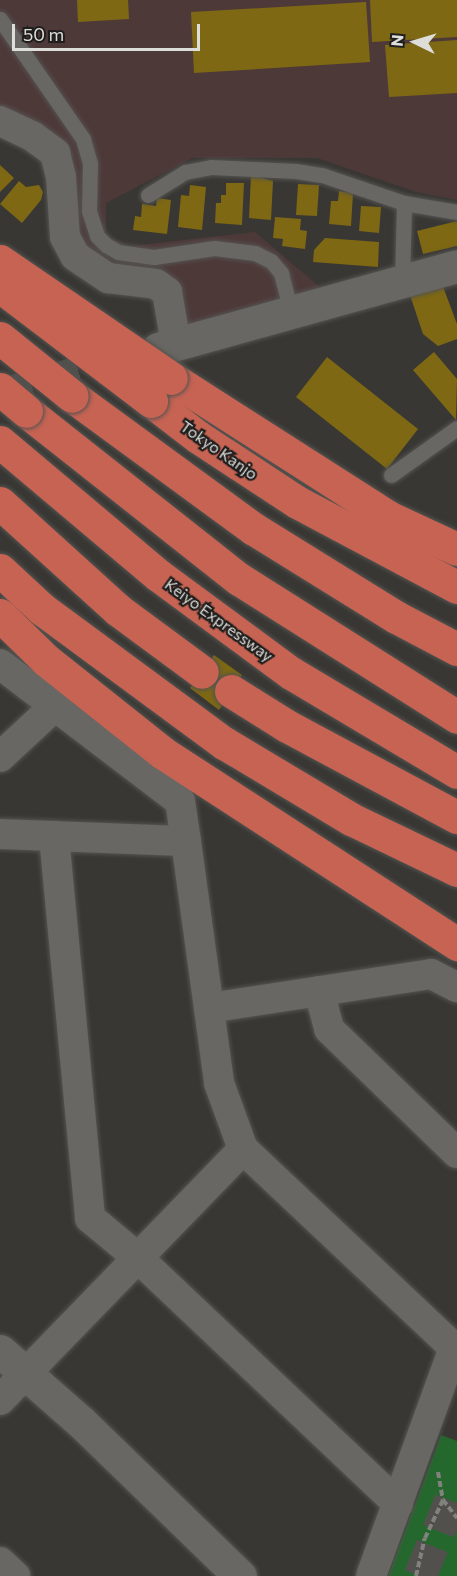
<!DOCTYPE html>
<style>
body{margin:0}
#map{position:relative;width:457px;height:1576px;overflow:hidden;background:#383733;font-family:Commissioner,sans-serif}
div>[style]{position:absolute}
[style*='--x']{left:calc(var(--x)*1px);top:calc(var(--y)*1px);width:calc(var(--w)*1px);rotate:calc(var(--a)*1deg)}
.education>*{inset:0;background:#4e3939}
.green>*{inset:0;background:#25682e}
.building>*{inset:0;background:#7e6814}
.secondary-tunnel>*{height:33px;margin-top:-16.5px;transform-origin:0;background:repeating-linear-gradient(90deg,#51504c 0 33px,transparent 0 49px)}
.path>*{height:4px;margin-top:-2px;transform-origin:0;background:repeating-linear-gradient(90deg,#81817d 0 6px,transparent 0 9px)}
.roads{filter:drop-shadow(0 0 2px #545350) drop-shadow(0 0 2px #545350)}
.lane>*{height:15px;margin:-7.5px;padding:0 7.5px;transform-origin:7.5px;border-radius:7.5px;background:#686763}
.street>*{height:30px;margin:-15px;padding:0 15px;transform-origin:15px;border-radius:15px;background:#686763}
.secondary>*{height:33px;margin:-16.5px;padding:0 16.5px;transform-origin:16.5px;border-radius:16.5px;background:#686763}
.highway>*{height:33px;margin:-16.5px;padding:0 16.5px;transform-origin:16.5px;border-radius:16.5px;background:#c66353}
.bridges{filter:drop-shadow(0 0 2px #545350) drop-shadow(0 0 2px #545350)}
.highway-bridge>*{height:33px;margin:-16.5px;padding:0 16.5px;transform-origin:16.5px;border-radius:16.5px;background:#c66353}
span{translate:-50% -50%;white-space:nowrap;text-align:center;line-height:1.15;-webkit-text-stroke:4.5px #1f1e1d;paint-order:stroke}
.street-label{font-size:16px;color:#ddddda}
.north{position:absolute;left:385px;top:12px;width:60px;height:60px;-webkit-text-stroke:4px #1f1e1d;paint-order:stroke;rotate:275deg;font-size:16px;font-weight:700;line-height:24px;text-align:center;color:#ddddda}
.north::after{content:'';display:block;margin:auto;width:21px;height:27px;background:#ddddda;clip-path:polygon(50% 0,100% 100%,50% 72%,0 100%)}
.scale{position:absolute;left:12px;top:24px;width:188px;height:27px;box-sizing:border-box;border:3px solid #ddddda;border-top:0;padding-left:8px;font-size:18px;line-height:21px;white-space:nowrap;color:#ddddda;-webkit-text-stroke:4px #1f1e1d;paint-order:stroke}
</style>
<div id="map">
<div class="education">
<i style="clip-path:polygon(0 0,457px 0,457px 200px,416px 192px,317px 158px,192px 158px,106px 203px,106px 236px,130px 246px,255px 232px,321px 288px,190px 326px,168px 281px,131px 277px,80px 253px,66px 173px,0 110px)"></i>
</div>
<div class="green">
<i style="clip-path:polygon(441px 1435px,457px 1441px,457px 1576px,388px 1576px)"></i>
</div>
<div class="building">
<i style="clip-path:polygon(77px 0,128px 0,129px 19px,78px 22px)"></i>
<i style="clip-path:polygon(370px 0,457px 0,457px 37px,372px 42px)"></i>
<i style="clip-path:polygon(366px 2px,370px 62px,194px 73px,191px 12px)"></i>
<i style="clip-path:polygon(457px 40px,457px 93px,389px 97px,385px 45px)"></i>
<i style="clip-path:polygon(0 165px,14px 178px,0 192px)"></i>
<i style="clip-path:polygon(251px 175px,273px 181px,271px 220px,249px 218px)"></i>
<i style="clip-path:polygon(19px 181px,26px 187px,39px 185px,43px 192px,41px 200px,22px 223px,0 204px)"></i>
<i style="clip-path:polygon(226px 183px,244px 183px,242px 225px,215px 223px,216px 203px,221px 203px,221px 195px,226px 195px)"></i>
<i style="clip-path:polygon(298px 184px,319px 185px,317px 216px,296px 215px)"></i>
<i style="clip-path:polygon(190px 185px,206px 187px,202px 230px,178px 227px,181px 195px,189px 196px)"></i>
<i style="clip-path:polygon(339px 191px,353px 193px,351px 226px,329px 224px,331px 201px,338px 201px)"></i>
<i style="clip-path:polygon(157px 198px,171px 200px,167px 234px,133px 230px,135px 216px,141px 217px,142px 204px,156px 206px)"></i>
<i style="clip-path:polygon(361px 206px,381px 207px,379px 233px,359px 231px)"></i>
<i style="clip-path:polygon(275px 217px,301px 219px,300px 230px,307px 231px,305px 249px,282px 246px,283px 239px,273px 238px)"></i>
<i style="clip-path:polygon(457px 221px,457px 246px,423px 254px,417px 231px)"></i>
<i style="clip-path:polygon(325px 238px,379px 242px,378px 267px,313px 262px,314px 250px)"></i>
<i style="clip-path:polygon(442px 284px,457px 324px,457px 339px,438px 346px,423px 334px,410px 295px)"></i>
<i style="clip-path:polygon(434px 352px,457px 379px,456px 420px,413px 370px)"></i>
<i style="clip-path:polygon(327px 357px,418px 429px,387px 469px,296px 397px)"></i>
<i style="clip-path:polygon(214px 655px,242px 675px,219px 710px,190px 688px)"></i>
</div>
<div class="secondary-tunnel">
<i style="--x:0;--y:395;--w:133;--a:-16.1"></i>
<i style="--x:420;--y:1576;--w:98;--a:-67.9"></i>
</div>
<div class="path">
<i style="--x:438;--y:1472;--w:28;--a:80"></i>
<i style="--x:443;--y:1500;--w:23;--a:52"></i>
<i style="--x:416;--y:1576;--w:39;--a:-77"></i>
<i style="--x:425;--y:1538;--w:42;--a:-64.7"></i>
</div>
<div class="roads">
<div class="lane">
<i style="--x:0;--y:19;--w:146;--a:55.3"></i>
<i style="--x:83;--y:139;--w:26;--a:74"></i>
<i style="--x:90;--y:164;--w:47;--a:91.2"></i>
<i style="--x:89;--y:211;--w:26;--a:72"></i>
<i style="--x:97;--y:236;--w:13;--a:45"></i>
<i style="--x:106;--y:245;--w:14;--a:30"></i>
<i style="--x:118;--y:252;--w:36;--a:8"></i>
<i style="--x:154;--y:257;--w:61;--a:-8.5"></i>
<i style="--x:214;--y:248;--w:41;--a:7"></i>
<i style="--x:255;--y:253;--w:18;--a:27"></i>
<i style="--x:271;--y:261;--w:16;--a:50"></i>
<i style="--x:281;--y:273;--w:40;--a:75.6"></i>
<i style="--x:148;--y:195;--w:44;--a:-31.9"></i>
<i style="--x:185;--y:172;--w:26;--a:-11"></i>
<i style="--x:211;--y:167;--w:85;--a:2.7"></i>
<i style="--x:296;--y:171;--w:26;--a:9"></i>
<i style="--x:322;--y:175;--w:87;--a:18.9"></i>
<i style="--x:404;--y:203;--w:54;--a:9.6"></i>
<i style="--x:402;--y:282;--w:79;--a:-88.5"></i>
<i style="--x:391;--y:475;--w:81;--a:-35.5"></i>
</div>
<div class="street">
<i style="--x:0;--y:121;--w:35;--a:25"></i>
<i style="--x:32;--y:136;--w:29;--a:36"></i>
<i style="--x:55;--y:153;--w:25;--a:76"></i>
<i style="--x:61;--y:177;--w:60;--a:86.2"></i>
<i style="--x:65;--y:237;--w:21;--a:62"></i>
<i style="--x:75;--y:256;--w:40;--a:34"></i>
<i style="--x:108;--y:278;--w:48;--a:7.1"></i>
<i style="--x:156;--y:284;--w:14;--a:36"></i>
<i style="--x:167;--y:292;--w:53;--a:80.2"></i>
<i style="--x:0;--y:664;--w:226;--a:37.3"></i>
<i style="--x:180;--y:801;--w:40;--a:81.5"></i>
<i style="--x:0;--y:757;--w:72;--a:-42.8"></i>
<i style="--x:0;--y:834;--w:54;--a:2.1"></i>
<i style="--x:54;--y:836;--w:384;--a:84.6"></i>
<i style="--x:90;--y:1218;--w:62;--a:39.8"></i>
<i style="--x:138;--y:1258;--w:358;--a:43.4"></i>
<i style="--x:54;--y:836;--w:132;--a:2.2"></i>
<i style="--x:186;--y:841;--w:244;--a:82.2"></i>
<i style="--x:219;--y:1083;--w:70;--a:70"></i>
<i style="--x:319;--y:991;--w:39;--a:75"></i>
<i style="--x:329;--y:1029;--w:178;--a:44.1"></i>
<i style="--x:209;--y:1008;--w:225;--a:-8.7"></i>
<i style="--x:431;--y:974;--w:29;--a:27"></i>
<i style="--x:0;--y:1400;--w:349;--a:-45.9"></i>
<i style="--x:243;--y:1149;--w:290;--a:43.3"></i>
<i style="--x:454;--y:1348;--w:243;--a:110"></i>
<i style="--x:0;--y:1562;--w:21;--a:43"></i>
</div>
<div class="secondary">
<i style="--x:158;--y:349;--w:310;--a:-15.5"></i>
<i style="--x:0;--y:1351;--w:109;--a:41.3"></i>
<i style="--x:82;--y:1423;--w:220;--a:44.1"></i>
</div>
<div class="highway">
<i style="--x:171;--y:378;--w:258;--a:32.6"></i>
<i style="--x:388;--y:517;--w:76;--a:24.9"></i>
<i style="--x:72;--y:396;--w:225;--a:36.2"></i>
<i style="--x:254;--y:529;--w:167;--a:31.8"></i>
<i style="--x:396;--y:617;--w:69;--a:27.7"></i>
<i style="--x:151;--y:401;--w:59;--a:37.5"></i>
<i style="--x:198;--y:437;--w:118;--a:33.3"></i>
<i style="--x:297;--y:502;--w:181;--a:28"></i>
<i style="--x:26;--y:411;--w:271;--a:38.3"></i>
<i style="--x:239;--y:579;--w:258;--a:32.3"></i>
<i style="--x:0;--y:442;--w:207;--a:40.1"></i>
<i style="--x:158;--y:575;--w:165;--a:36.4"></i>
<i style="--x:291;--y:673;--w:193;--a:30.8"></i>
<i style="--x:0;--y:503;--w:159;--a:42.2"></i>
<i style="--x:118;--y:610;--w:104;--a:36.4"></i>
<i style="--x:0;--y:570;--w:57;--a:42.9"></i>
<i style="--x:42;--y:609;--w:226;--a:36.4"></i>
<i style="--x:224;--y:743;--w:148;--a:30.9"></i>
<i style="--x:351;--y:819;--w:118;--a:25.7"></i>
<i style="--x:0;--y:615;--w:64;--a:44.4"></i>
<i style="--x:46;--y:660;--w:149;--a:38.5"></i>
<i style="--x:163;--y:753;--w:351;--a:33"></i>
<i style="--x:231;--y:691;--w:66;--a:32"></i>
<i style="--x:287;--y:726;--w:193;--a:28.2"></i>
</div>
</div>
<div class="bridges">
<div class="highway-bridge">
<i style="--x:0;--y:261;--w:207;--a:34.4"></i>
<i style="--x:8;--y:292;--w:180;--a:37.3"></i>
<i style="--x:0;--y:338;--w:92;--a:38.9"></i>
<i style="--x:0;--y:389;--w:34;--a:40"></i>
</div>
</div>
<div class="street-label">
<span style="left:219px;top:450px;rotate:35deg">Tokyo Kanjo</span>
<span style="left:219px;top:620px;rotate:36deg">Keiyo Expressway</span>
</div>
<div class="north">N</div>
<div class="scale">50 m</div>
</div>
